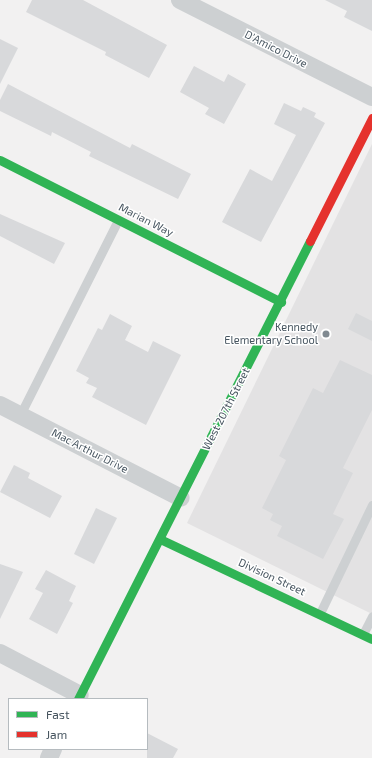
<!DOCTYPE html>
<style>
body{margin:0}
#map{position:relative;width:372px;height:758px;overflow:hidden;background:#f2f1f1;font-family:"Exo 2",sans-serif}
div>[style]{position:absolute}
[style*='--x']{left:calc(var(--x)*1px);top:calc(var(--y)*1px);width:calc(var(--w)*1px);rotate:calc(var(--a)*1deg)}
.education>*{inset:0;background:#e3e2e3}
.building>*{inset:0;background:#d8d9db}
.lane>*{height:9px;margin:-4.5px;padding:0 4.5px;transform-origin:4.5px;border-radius:4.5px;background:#cdd0d2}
.street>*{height:18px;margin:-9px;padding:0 9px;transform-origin:9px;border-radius:9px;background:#cdd0d2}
.fast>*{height:9px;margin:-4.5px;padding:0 4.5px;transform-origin:4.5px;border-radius:4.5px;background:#30b455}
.jam>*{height:9px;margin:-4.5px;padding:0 4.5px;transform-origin:4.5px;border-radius:4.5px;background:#e5322d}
.dots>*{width:11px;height:11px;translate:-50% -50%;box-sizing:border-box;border:2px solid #fff;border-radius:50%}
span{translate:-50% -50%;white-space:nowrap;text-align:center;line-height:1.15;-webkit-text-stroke:3px #fff;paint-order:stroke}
.street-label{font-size:11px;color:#46545f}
.poi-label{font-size:11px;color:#46545f}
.right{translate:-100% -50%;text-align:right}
.legend{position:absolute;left:8px;top:698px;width:140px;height:52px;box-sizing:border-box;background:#fff;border:1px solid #b5bbbf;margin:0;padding:5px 7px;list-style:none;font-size:12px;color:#46545f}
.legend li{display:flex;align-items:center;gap:8px;height:20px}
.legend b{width:20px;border:1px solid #b5bbbf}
</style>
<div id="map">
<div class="education">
<i style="clip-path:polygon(372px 144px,372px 614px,187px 523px)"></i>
</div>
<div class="building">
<i style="clip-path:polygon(32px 0,83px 0,167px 45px,149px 78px,105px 55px,106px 52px,26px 12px)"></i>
<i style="clip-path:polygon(325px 0,372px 0,372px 31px,344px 17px,347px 11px)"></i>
<i style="clip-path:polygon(0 39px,18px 48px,0 84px)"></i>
<i style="clip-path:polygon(194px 66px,224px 82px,228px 74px,246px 84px,224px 124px,205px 114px,209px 108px,180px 92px)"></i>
<i style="clip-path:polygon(8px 84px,130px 148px,132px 144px,191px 174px,178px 199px,89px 156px,91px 152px,52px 132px,51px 136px,0 111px,0 100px)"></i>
<i style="clip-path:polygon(284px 103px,301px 111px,303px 107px,316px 113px,314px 117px,325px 123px,261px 242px,222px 222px,250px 169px,272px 181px,296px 135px,274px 124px)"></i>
<i style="clip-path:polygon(0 214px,65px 243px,54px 264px,0 236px)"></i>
<i style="clip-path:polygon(356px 313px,372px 321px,372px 341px,348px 329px)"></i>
<i style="clip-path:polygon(110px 314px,132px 326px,125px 340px,148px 352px,153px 341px,181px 355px,146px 425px,92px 397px,97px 388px,86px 383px,89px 378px,76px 371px,98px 328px,102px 330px)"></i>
<i style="clip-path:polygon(340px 360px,372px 375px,372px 410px,343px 468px,353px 473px,333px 514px,344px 519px,323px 559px,277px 536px,282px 526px,270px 520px,273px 514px,262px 508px,286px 460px,279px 456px,313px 388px,323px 393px)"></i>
<i style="clip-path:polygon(14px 465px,30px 473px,28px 478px,62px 496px,50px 518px,0 492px)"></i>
<i style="clip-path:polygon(96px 508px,117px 518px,94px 564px,74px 554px)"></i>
<i style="clip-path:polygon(0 564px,23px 572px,0 619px)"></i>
<i style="clip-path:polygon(46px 570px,76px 586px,69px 601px,73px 603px,57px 634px,29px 619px,43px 593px,35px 589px)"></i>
<i style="clip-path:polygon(147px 733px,178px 749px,173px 758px,147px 758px)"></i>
</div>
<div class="lane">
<i style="--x:20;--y:415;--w:218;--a:-63.3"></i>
<i style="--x:320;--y:613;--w:120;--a:-64.3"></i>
<i style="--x:363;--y:634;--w:20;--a:-63"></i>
</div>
<div class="street">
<i style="--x:180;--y:0;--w:215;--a:26.8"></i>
<i style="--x:0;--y:405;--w:203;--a:27.2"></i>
<i style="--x:0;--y:653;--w:90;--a:27.7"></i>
<i style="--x:49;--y:758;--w:10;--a:-66"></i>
</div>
<div class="fast">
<i style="--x:0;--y:160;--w:315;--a:26.8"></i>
<i style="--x:160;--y:539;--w:234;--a:25.3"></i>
<i style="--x:78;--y:699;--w:513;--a:-63.14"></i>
</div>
<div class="jam">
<i style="--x:310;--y:241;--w:138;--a:-63.2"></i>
</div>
<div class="dots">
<i style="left:326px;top:334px;background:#828b92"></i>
</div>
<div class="street-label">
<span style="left:276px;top:49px;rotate:27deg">D'Amico Drive</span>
<span style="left:146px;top:220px;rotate:27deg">Marian Way</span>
<span style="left:226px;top:409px;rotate:-63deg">West 207th Street</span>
<span style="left:90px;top:451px;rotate:27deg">Mac Arthur Drive</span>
<span style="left:272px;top:577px;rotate:25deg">Division Street</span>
</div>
<div class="poi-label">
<span class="right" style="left:318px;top:334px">Kennedy<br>Elementary School</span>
</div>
<ul class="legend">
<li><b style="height:5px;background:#30b455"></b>Fast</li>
<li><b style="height:5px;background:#e5322d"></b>Jam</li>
</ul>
</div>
